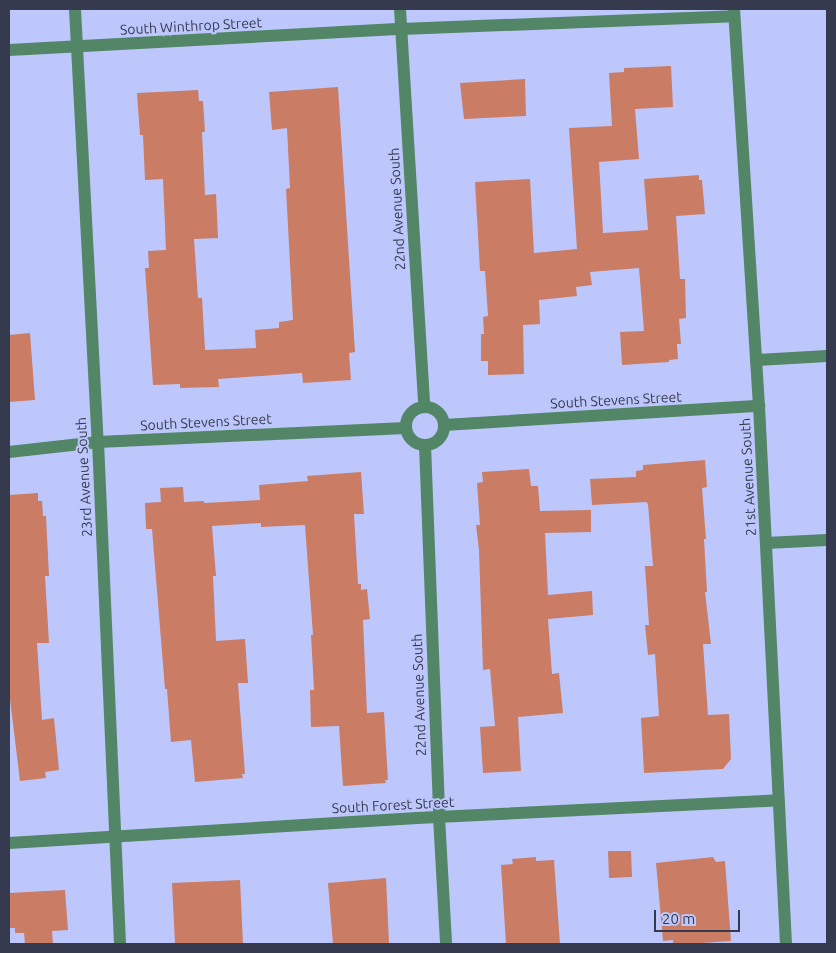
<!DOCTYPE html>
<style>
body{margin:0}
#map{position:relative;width:836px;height:953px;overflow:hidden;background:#bdc7fc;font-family:Ubuntu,sans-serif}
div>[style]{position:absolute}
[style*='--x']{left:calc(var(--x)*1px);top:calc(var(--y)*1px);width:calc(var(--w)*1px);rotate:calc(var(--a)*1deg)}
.building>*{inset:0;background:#ca7c65}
.minor>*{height:12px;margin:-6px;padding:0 6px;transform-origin:6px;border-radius:6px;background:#528667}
.minor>.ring{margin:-6px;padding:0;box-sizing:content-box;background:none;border:12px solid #528667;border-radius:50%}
span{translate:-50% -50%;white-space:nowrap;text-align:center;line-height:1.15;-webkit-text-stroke:4px #bdc7fc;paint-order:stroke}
.street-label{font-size:14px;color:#363a4f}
.frame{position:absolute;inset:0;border:10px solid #363a4f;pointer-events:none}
.scale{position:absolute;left:654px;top:910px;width:86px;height:22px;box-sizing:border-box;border:2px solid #363a4f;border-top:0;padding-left:6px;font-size:15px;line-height:18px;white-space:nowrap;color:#363a4f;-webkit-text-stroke:4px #bdc7fc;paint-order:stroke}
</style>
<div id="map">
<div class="building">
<i style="clip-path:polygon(671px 66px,673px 107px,635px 109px,639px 159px,599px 162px,603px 233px,648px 230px,644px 179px,699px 175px,699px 180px,702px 180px,705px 214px,676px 216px,680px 279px,685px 279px,686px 318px,679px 319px,681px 344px,677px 344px,678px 359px,669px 360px,669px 362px,622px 365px,620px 332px,644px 331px,639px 268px,590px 272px,592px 285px,576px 287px,577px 296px,539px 300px,540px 324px,523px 325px,524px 374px,488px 375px,488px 361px,481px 361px,481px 334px,484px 334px,483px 317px,488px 316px,485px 271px,480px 271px,475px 182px,530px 179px,534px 253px,577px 249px,569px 128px,612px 126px,609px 73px,624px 72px,624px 68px)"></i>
<i style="clip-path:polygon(525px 79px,526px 116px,464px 119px,460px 83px)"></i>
<i style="clip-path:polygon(338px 87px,355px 352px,349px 353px,351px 380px,303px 383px,302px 373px,218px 379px,219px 387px,180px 388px,180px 384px,153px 385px,145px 268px,149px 268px,148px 251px,166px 250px,163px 179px,145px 180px,143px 135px,140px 135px,137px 93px,198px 90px,199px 101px,203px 101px,205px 132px,202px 132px,205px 195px,216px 194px,218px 238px,194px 239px,198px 298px,202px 298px,205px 350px,256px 348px,255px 330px,279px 328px,279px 322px,293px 320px,286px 189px,290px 188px,287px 128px,272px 130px,269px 92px)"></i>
<i style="clip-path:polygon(30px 333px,35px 400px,9px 402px,9px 335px)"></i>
<i style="clip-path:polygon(705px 460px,707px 487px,702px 488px,706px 539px,704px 539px,707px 592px,705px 592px,711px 644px,703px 644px,708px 715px,729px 714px,731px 759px,723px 769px,644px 773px,641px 718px,659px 716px,655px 654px,648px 655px,645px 625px,649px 625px,645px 566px,653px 566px,648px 504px,646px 502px,592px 505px,590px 479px,636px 477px,636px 471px,643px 470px,643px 465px)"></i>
<i style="clip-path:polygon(529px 469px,531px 486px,538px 486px,540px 511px,591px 510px,591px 532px,545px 533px,548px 595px,592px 591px,593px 615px,548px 619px,552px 674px,559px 673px,563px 713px,518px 717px,521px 771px,483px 773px,480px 727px,495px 726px,490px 669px,483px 670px,479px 550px,476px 525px,480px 525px,477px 483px,483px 482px,482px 472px)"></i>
<i style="clip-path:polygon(361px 472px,364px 514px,354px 514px,358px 584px,361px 584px,361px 590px,367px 589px,370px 619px,363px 620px,367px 713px,384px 712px,388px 780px,385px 780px,386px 783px,343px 786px,339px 726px,311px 727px,310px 690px,314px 690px,311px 635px,313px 635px,305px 525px,261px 527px,261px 523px,212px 526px,216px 576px,213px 576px,216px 641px,245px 639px,248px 683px,238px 683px,245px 774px,242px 774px,243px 778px,195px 782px,191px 740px,171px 742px,167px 689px,165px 689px,152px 529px,146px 529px,145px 503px,161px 502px,160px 488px,183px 487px,184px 502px,204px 501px,204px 503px,260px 500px,259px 485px,308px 481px,307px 476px)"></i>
<i style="clip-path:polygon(38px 493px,38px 501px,42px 501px,43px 516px,46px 516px,49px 576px,45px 576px,49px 643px,37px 643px,42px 720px,54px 718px,59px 770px,45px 772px,46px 778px,20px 781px,9px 691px,9px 495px)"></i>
<i style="clip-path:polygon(608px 851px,631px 851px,632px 877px,609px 878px)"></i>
<i style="clip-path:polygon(536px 857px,536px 861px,554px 860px,560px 944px,506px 944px,501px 865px,513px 864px,512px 859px)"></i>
<i style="clip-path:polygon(713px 857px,716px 862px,725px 861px,731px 941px,688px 944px,673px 944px,673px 940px,663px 941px,656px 863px)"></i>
<i style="clip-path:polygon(386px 878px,389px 943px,333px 944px,328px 883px)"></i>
<i style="clip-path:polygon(240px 880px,243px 944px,175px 944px,172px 883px)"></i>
<i style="clip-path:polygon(65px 890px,68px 930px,52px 931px,53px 944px,25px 944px,24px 933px,15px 933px,15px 928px,9px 928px,9px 893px)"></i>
</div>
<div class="minor">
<i style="--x:75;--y:9;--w:434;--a:87"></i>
<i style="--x:98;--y:442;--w:502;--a:87.49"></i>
<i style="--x:400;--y:9;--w:399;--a:86.5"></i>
<i style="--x:734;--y:9;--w:398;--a:86.4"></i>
<i style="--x:759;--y:406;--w:539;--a:87.13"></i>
<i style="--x:9;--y:50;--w:393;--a:-3.1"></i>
<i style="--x:401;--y:29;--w:333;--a:-2.2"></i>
<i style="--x:756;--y:360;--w:71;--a:-3.2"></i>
<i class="ring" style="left:406px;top:407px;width:26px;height:26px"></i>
<i style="--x:444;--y:425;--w:316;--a:-3.5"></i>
<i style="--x:425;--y:445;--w:372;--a:87.8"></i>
<i style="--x:439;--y:817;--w:127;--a:86.8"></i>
<i style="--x:9;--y:452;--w:90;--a:-6.4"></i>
<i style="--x:98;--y:442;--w:308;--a:-2.6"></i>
<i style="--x:766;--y:543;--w:61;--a:-2.8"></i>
<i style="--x:9;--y:843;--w:409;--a:-3.5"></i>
<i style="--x:417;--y:818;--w:362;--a:-2.8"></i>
</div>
<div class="street-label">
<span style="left:191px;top:26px;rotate:-3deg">South Winthrop Street</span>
<span style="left:397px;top:209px;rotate:-93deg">22nd Avenue South</span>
<span style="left:616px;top:400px;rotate:-3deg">South Stevens Street</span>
<span style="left:206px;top:422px;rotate:-3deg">South Stevens Street</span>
<span style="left:84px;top:477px;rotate:-93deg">23rd Avenue South</span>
<span style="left:748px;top:477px;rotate:-93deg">21st Avenue South</span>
<span style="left:419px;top:695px;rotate:-92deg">22nd Avenue South</span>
<span style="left:393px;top:805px;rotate:-3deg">South Forest Street</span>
</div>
<div class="frame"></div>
<div class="scale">20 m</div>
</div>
